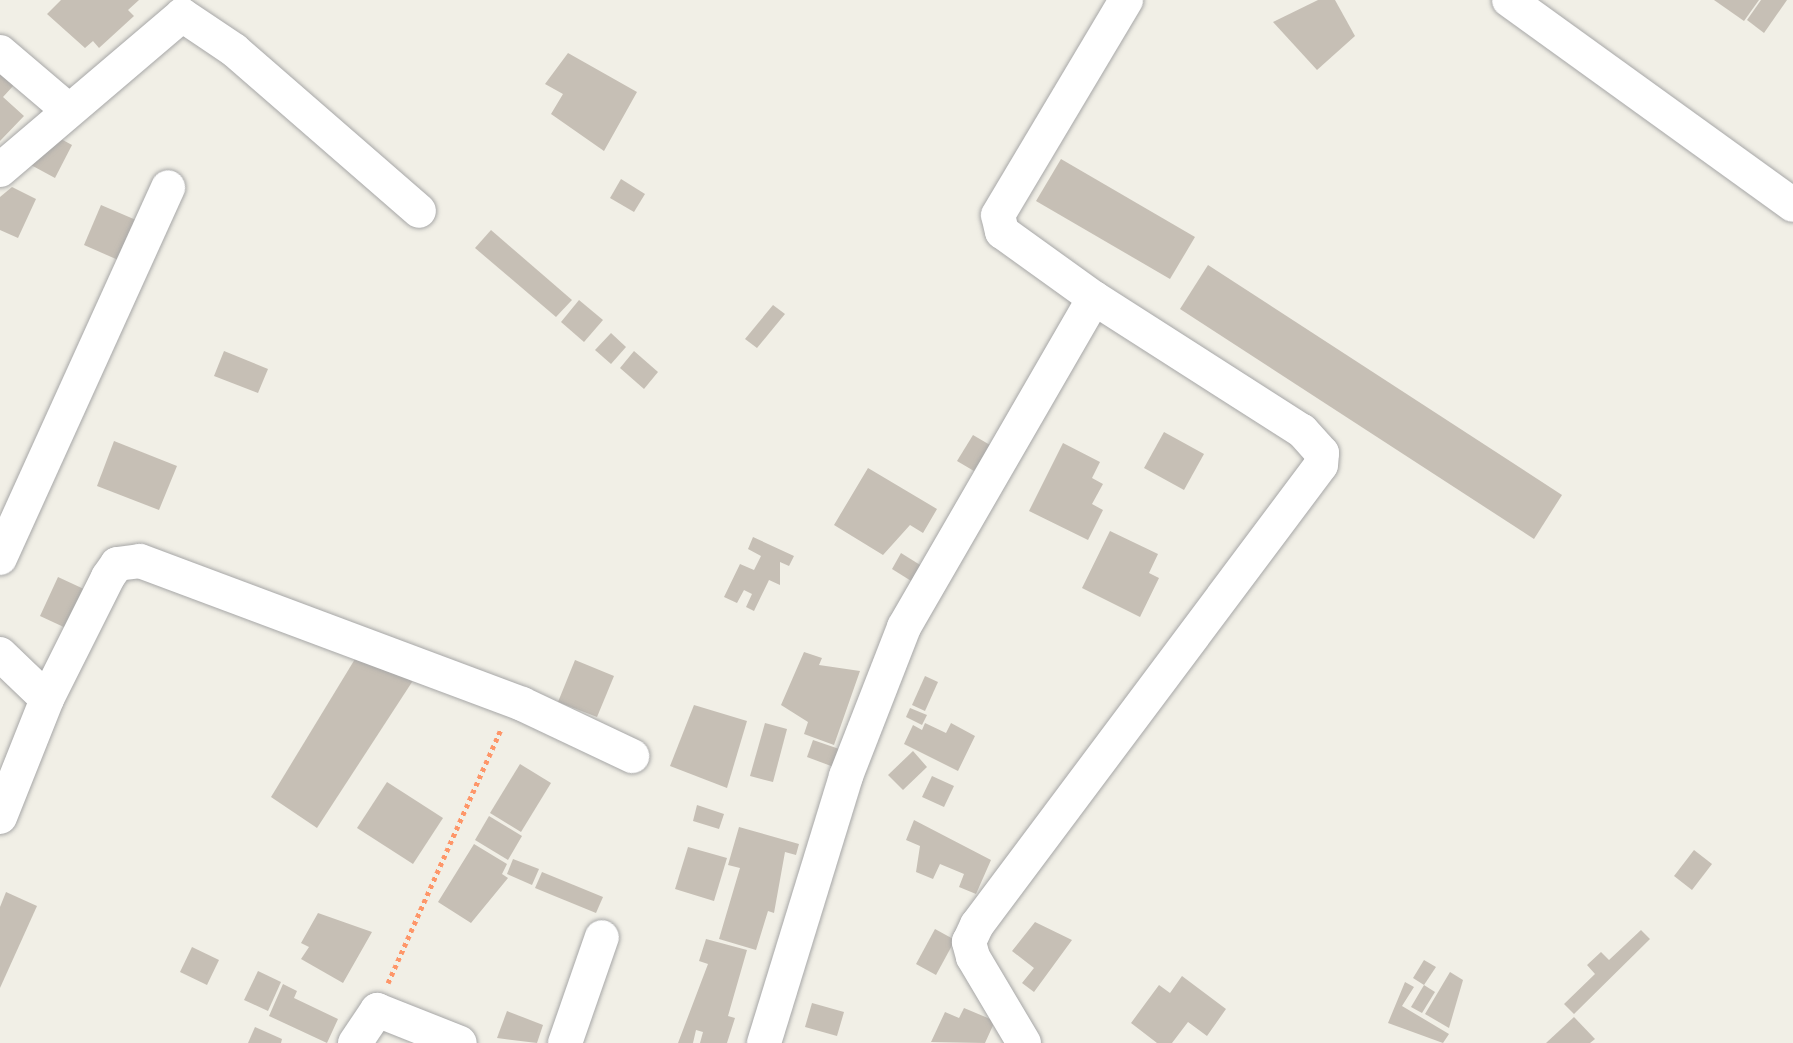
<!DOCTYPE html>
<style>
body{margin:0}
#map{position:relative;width:1793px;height:1043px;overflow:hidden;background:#f1efe6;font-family:"PT Sans",sans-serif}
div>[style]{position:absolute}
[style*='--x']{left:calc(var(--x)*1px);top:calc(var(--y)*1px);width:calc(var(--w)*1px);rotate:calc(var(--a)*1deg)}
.building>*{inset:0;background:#c6bfb5}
.path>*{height:5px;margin-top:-2.5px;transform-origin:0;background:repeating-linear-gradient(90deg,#fe9669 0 4px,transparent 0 8px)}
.roads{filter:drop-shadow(0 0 2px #a7a7a7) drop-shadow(0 0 2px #a7a7a7)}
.street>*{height:34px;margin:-17px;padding:0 17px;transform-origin:17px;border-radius:17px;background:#fff}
span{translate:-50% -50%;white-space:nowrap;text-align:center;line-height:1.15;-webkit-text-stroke:7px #fff;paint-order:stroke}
</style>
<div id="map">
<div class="building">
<i style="clip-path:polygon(61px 0,139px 0,128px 10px,134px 16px,99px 48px,93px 41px,85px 48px,47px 14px)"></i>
<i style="clip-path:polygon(1318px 0,1335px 0,1355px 36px,1317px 70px,1273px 22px)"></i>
<i style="clip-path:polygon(1714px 0,1759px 0,1744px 21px)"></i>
<i style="clip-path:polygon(1761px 0,1787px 0,1764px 33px,1747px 20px)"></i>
<i style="clip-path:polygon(568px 53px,637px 92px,604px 151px,551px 114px,563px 94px,545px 84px)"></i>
<i style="clip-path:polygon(0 72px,14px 85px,3px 97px,24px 116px,0 141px)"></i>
<i style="clip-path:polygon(61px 139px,72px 145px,55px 178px,31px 165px)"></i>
<i style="clip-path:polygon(1061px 159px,1195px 237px,1170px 279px,1036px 201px)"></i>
<i style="clip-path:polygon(621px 179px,645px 194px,634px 212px,610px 198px)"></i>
<i style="clip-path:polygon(12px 187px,36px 199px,18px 238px,0 230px,0 197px)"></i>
<i style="clip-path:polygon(101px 205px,143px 223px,125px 263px,84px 245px)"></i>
<i style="clip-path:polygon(491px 230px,572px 300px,556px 317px,475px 248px)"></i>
<i style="clip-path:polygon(1208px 265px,1562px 495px,1534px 539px,1180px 309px)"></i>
<i style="clip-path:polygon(579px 300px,603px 320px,584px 342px,561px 322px)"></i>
<i style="clip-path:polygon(773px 305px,785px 314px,757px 348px,745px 339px)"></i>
<i style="clip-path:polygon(611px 333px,626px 347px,611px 364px,595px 350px)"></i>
<i style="clip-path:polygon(224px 351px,268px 369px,258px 393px,214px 376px)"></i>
<i style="clip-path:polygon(634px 351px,658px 372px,644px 389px,620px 368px)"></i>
<i style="clip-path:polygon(1164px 432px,1204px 454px,1184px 490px,1144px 468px)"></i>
<i style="clip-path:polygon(973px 435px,990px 445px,974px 471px,957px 461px)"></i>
<i style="clip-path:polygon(114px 441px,177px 466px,159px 510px,97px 486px)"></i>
<i style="clip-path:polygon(1063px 443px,1100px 462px,1092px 478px,1103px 484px,1092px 504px,1103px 510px,1088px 540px,1029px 511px)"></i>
<i style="clip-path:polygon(868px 468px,937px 509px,923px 533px,910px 525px,883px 555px,834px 525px)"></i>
<i style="clip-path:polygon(1110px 531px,1158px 554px,1149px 573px,1159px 578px,1140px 617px,1082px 588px)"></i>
<i style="clip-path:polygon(753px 537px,794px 556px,789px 566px,780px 562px,780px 585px,769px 580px,754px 611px,746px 607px,752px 594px,744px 590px,737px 603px,724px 597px,740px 564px,754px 570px,761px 556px,748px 549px)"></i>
<i style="clip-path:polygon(901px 553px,925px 568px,916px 584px,892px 569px)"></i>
<i style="clip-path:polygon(58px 577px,86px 590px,68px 629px,40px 616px)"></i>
<i style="clip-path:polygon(804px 652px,822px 658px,819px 665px,860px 671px,834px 745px,804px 734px,808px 722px,781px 705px)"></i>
<i style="clip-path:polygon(355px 659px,414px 679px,317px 828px,271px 797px)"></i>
<i style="clip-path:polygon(575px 660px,614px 676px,597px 717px,558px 702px)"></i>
<i style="clip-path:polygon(925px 676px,938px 682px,925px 711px,912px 705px)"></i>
<i style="clip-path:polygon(694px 705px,747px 721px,727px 788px,670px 766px)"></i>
<i style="clip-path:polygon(910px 708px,927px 715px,922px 725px,906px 717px)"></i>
<i style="clip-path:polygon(765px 723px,787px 729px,773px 782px,750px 776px)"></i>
<i style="clip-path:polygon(925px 723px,946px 733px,951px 723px,975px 736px,958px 771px,904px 744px,913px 725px,922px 730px)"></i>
<i style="clip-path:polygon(813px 740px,845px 751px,839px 769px,807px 757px)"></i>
<i style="clip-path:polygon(913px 751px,927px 767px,903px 790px,888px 775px)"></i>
<i style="clip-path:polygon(520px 764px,551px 783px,521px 832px,490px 813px)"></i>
<i style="clip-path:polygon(932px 776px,954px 786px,944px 807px,922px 797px)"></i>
<i style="clip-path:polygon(387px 782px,443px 818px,413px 864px,357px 828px)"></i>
<i style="clip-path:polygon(697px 805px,724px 814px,719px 829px,693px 821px)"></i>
<i style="clip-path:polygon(489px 816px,522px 836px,508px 860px,475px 840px)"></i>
<i style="clip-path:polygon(914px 820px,991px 860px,976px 894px,959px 887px,964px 874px,940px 864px,933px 879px,916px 872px,920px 846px,906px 840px)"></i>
<i style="clip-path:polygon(739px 827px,799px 844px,796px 855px,785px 852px,774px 913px,768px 911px,756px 950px,719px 939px,740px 868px,728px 865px)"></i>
<i style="clip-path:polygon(474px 844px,507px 864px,502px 874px,508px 878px,471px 923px,438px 902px)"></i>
<i style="clip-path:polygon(688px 847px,727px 858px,714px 901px,675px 889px)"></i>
<i style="clip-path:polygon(1694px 850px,1712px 864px,1692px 890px,1674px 876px)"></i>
<i style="clip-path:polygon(513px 859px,539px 869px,532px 885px,507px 874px)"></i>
<i style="clip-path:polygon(542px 872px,603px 897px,596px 913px,535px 888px)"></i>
<i style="clip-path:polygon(6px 892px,37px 906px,0 988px,0 907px)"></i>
<i style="clip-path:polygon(318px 913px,372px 932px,343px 983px,301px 959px,309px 947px,301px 943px)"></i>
<i style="clip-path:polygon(1035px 922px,1072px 940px,1034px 992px,1022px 983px,1034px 968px,1012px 951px)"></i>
<i style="clip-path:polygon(935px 929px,955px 940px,936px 975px,916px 964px)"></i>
<i style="clip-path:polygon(1641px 930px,1650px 939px,1574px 1014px,1564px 1004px,1595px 974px,1587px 965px,1601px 952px,1609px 960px)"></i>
<i style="clip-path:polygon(706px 939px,747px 950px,728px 1016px,735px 1018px,727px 1043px,700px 1043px,703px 1032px,696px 1030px,693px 1043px,678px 1043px,708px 964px,699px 961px)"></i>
<i style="clip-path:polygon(192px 947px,219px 960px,207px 985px,180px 972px)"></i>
<i style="clip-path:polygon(1424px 960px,1436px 967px,1424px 985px,1413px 978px)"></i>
<i style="clip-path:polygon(258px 971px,281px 982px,268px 1011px,244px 1000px)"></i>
<i style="clip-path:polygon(1450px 972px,1463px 980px,1449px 1028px,1425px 1014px)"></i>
<i style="clip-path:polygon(1182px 976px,1226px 1009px,1207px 1036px,1188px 1022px,1172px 1043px,1157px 1043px,1131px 1023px,1159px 985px,1170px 993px)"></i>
<i style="clip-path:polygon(1405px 982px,1414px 987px,1402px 1006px,1449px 1034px,1443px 1043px,1388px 1023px)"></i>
<i style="clip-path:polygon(283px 984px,297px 991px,294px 998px,338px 1019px,327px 1043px,269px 1016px)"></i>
<i style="clip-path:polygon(1424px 985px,1435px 992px,1422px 1013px,1411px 1007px)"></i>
<i style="clip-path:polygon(812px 1003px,844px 1012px,837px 1036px,805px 1027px)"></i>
<i style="clip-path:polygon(964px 1008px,995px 1021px,985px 1043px,931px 1042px,945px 1012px,959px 1018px)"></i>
<i style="clip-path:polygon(507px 1011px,543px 1025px,537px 1043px,497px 1038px)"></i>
<i style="clip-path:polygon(1574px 1017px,1595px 1039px,1590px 1043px,1546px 1043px)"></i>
<i style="clip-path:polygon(255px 1027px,282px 1039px,281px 1043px,248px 1043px)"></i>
</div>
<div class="path">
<i style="--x:388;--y:983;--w:278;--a:-66"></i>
</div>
<div class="roads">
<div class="street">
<i style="--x:1509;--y:0;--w:350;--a:35.8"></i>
<i style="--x:0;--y:52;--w:88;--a:40.4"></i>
<i style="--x:0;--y:170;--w:239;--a:-40.4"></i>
<i style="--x:182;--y:15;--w:63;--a:33.9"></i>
<i style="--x:234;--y:50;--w:245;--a:41"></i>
<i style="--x:0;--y:558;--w:407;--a:-65.6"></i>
<i style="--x:0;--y:654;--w:65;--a:43.8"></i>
<i style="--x:47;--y:699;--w:127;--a:111.7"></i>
<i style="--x:47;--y:699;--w:136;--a:-63.4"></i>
<i style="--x:108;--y:577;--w:16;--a:-55"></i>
<i style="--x:117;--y:564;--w:23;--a:-7"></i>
<i style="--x:140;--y:561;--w:408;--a:20.5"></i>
<i style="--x:522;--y:704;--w:122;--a:25.3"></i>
<i style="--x:355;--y:1043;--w:40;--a:-56"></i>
<i style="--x:377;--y:1010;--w:89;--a:21.7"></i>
<i style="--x:565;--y:1043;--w:112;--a:-70.8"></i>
<i style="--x:764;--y:1043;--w:279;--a:-72.9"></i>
<i style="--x:846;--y:776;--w:160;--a:-68.7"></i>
<i style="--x:904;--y:627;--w:380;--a:-60"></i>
<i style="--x:1094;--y:298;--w:113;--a:-144.3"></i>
<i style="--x:1002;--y:232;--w:17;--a:-103"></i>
<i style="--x:998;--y:215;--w:250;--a:-59.2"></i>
<i style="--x:1024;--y:1043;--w:100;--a:-120.7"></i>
<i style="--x:973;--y:957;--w:16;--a:-105"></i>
<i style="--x:969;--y:942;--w:19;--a:-65"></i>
<i style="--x:977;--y:925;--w:574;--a:-53.21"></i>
<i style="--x:1321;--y:465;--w:12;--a:-85"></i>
<i style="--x:1322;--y:453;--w:30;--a:-132"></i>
<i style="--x:1302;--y:431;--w:247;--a:-147.4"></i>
</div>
</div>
</div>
